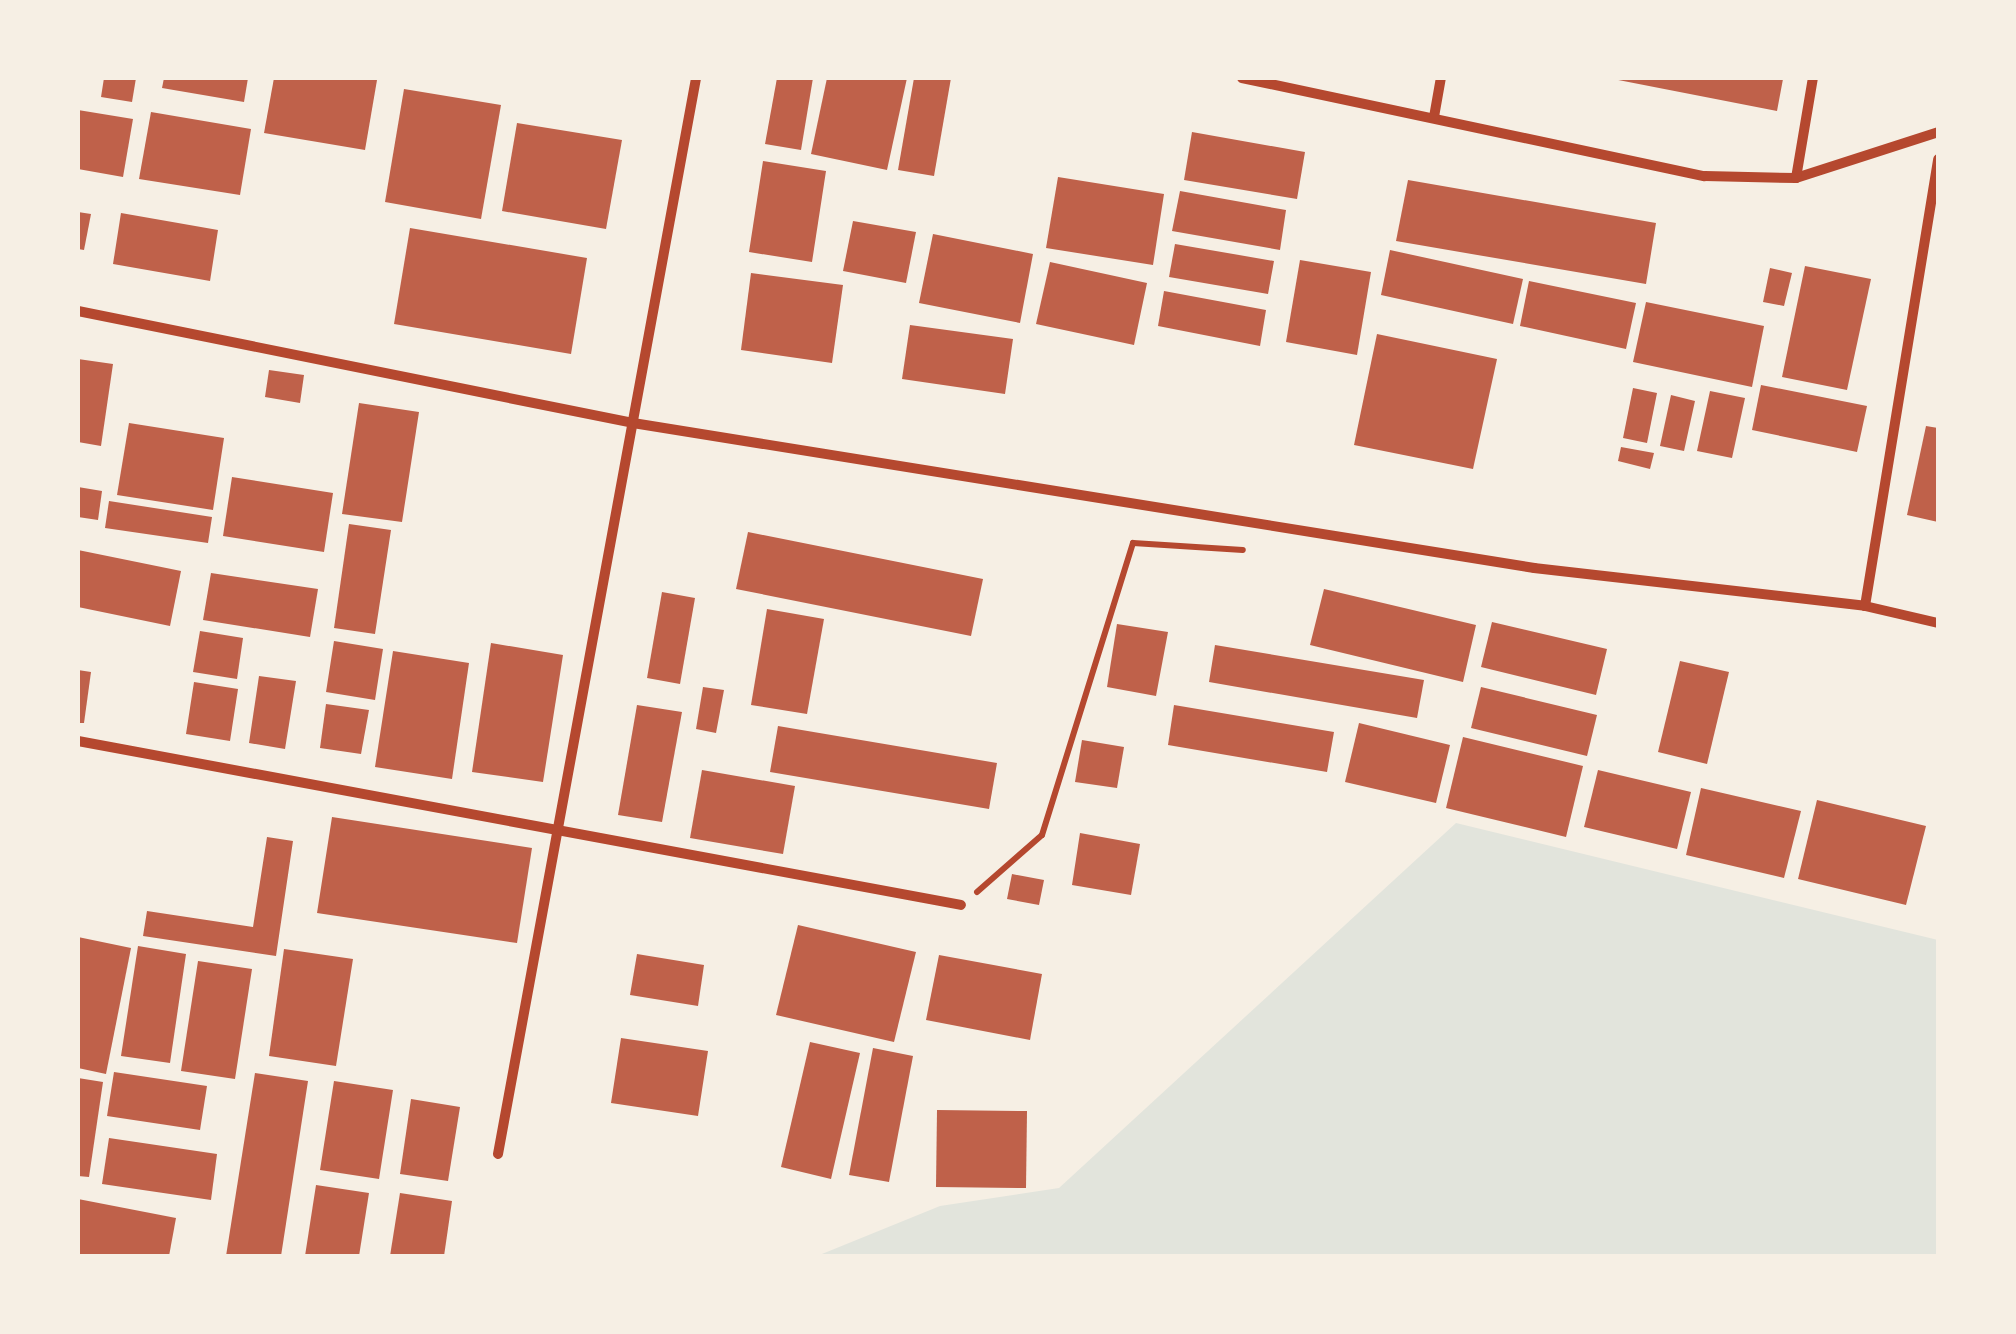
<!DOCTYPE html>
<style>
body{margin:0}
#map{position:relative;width:2016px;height:1334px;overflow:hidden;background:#f6efe4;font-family:"Playfair Display",serif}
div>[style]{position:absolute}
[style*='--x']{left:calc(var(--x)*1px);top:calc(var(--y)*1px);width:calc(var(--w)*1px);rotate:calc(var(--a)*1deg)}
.green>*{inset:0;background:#e2e4dc}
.building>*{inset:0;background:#bf614a}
.path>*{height:6px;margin:-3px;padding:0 3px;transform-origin:3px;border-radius:3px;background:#b5482f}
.minor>*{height:10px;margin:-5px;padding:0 5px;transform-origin:5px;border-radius:5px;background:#b5482f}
span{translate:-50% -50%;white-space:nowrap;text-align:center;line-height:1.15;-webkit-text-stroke:10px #f6efe4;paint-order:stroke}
.frame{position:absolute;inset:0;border:80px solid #f6efe4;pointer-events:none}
</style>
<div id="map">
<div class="green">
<i style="clip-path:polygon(1456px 823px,1938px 940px,1938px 1256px,817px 1256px,940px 1206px,1059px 1188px)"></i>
</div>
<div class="building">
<i style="clip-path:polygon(104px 78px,136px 78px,132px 102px,101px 97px)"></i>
<i style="clip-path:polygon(164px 78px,248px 78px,244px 102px,162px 88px)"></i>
<i style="clip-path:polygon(274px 78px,377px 80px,365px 150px,264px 133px)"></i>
<i style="clip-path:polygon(777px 78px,813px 78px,801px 150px,765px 144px)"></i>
<i style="clip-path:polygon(827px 78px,907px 78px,887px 170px,811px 154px)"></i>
<i style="clip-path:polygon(914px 78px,951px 78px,934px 176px,898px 170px)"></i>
<i style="clip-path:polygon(1608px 78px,1775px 78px,1783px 79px,1777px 111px)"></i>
<i style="clip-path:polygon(404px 89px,501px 105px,481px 219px,385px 202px)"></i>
<i style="clip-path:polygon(78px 110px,133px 119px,123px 177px,78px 169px)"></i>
<i style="clip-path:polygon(151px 112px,251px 129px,240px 195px,139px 179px)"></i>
<i style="clip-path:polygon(517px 123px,622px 140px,606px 229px,502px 211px)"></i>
<i style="clip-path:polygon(1192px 132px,1305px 152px,1297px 199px,1184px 180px)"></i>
<i style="clip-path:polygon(763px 161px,826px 171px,812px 262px,749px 252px)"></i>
<i style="clip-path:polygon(1058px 177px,1164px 194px,1153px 265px,1046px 248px)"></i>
<i style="clip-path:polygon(1408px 180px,1656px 223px,1646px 284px,1396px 241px)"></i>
<i style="clip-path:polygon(1180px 191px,1286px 210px,1280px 250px,1172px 231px)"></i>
<i style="clip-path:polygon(78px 212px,91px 214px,84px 250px,78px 249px)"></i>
<i style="clip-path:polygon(121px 213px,218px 230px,210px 281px,113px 264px)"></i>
<i style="clip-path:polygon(853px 221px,916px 232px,906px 283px,843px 271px)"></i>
<i style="clip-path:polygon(410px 228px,587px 258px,571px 354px,394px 324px)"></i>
<i style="clip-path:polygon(933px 234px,1033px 254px,1020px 323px,919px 303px)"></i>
<i style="clip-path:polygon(1175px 244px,1274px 261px,1268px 294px,1169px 277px)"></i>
<i style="clip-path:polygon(1390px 250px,1523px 279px,1513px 324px,1381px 295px)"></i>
<i style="clip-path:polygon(1300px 260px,1371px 272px,1357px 355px,1286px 342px)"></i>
<i style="clip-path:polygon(1050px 262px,1147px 283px,1134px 345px,1036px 324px)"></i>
<i style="clip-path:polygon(1805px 266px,1871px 279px,1847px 390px,1782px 377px)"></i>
<i style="clip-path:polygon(1770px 268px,1792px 273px,1784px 306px,1763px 302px)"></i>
<i style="clip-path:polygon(751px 273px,843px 285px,832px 363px,741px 350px)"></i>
<i style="clip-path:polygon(1529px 281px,1636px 303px,1626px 349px,1520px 326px)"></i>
<i style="clip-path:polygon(1164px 291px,1266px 310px,1260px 346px,1158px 326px)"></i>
<i style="clip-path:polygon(1646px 302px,1764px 326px,1752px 387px,1633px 362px)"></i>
<i style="clip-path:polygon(910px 325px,1013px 339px,1005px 394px,902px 379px)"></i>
<i style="clip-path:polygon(1377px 334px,1497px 359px,1473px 469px,1354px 445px)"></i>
<i style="clip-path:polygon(78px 359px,113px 364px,101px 446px,78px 442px)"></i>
<i style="clip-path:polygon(269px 370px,304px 375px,300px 403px,265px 397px)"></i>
<i style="clip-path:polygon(1761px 385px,1867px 406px,1857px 452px,1752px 430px)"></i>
<i style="clip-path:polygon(1633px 388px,1657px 393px,1647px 443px,1623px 438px)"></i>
<i style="clip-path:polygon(1710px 391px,1745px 398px,1732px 458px,1697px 451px)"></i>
<i style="clip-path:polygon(1671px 395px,1695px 401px,1684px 451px,1660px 446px)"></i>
<i style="clip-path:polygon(359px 403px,419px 412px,402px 522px,342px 514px)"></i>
<i style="clip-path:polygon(129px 423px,224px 438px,213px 510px,117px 495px)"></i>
<i style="clip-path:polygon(1926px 426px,1938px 428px,1938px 522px,1907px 515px)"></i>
<i style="clip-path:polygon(1621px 447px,1654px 453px,1650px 469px,1618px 461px)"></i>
<i style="clip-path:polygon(232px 477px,333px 493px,324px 552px,223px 536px)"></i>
<i style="clip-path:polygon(78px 487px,102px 491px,98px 520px,78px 517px)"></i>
<i style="clip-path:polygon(109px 501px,212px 517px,208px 543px,105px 528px)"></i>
<i style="clip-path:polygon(349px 524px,391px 530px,375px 634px,334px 628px)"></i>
<i style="clip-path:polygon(748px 532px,983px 579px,971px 636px,736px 589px)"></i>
<i style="clip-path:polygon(78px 550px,181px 571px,170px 626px,78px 607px)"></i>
<i style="clip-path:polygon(211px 573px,318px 589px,310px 637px,203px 620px)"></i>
<i style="clip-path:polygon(1324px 589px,1476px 625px,1463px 682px,1310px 645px)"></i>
<i style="clip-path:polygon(662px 592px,695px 598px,680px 684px,647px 678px)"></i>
<i style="clip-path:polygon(767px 609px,824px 619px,807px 714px,751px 705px)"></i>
<i style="clip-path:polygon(1492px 622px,1607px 649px,1596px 695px,1481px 667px)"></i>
<i style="clip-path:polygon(1117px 624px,1168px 632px,1156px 696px,1107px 687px)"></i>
<i style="clip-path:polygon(200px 631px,243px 638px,237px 679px,193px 672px)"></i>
<i style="clip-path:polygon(334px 641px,383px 649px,375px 700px,326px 692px)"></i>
<i style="clip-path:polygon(491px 643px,563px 655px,543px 782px,472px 772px)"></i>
<i style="clip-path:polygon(1215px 645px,1424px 680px,1417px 718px,1209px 682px)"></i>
<i style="clip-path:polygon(393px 651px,469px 663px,452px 779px,375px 767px)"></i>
<i style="clip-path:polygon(1680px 661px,1729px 672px,1707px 764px,1658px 752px)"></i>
<i style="clip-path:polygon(78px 670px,91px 672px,84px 723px,78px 723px)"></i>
<i style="clip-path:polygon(259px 676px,296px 681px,285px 749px,249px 743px)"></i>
<i style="clip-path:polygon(194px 682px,238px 689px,230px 741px,186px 734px)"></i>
<i style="clip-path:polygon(703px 687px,724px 690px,716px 733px,696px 729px)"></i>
<i style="clip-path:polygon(1481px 687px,1597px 715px,1587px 756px,1471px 728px)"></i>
<i style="clip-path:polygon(326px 704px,369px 710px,361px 754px,320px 748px)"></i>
<i style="clip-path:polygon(637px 705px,682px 712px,662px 822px,618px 815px)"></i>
<i style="clip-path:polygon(1174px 705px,1334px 732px,1327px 772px,1168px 745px)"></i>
<i style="clip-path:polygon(1359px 723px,1450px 745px,1436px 803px,1345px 782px)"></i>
<i style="clip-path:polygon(778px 726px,997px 763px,989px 809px,770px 772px)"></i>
<i style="clip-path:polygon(1463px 737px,1583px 766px,1566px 837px,1446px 808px)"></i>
<i style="clip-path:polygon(1082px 740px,1124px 747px,1117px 788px,1075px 782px)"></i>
<i style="clip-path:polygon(702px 770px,795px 786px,783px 854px,690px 838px)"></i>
<i style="clip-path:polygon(1598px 770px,1691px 792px,1677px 849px,1584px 827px)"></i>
<i style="clip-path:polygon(1701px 788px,1801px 811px,1784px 878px,1686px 855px)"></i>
<i style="clip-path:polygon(1817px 800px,1926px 826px,1906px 905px,1798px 879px)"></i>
<i style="clip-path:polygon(332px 817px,532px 848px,517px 943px,317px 913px)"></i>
<i style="clip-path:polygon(1080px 833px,1140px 844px,1131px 895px,1072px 885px)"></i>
<i style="clip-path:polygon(267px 837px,293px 841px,276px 956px,143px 936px,147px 911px,253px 927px)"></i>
<i style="clip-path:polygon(1012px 874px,1044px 880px,1039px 905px,1007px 899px)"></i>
<i style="clip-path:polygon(798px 925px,916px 952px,894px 1042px,776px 1015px)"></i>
<i style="clip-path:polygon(78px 937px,131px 948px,106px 1074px,78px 1068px)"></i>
<i style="clip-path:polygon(138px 946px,186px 954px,170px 1063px,121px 1056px)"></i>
<i style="clip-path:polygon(284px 949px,353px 959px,336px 1066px,269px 1056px)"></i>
<i style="clip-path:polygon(637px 954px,704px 965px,698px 1006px,630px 995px)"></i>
<i style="clip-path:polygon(939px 955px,1042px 974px,1030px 1040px,926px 1020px)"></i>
<i style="clip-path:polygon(198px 961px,252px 969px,235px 1079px,181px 1071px)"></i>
<i style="clip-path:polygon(621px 1038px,708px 1051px,698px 1116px,611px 1103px)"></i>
<i style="clip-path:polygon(810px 1042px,860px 1053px,831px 1179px,781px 1167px)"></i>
<i style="clip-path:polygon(873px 1048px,913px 1056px,889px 1182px,849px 1175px)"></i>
<i style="clip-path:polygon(114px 1072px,207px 1086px,200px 1130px,107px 1116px)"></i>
<i style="clip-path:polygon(255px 1073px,308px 1081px,281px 1256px,226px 1256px)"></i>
<i style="clip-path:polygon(78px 1078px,103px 1082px,89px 1177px,78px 1176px)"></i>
<i style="clip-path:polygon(334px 1081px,393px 1090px,379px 1179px,320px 1170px)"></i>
<i style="clip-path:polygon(411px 1099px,460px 1107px,448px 1181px,400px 1174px)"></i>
<i style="clip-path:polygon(937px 1110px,1027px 1111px,1026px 1188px,936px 1187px)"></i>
<i style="clip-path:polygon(109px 1138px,217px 1154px,211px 1200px,102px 1184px)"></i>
<i style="clip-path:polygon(316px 1185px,369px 1193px,359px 1256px,305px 1256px)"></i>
<i style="clip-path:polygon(400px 1193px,452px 1201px,444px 1256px,390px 1256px)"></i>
<i style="clip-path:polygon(78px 1199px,176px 1218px,169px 1256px,78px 1255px)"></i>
</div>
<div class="path">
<i style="--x:977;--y:892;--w:86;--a:-41.2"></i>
<i style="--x:1042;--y:835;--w:306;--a:-72.7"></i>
<i style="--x:1133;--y:543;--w:110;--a:3.6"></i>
</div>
<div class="minor">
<i style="--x:1242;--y:78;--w:473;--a:12"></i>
<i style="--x:1705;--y:176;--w:91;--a:1.3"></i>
<i style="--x:1796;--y:178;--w:149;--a:-17.9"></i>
<i style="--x:1434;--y:117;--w:40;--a:-80"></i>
<i style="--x:1796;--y:178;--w:101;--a:-80.4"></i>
<i style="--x:78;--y:311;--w:566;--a:11.41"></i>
<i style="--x:633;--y:423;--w:913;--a:9.14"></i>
<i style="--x:1534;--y:568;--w:333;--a:6.5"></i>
<i style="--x:1865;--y:606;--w:75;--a:13.1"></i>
<i style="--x:1865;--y:606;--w:453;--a:-80.7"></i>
<i style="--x:78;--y:741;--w:898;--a:10.52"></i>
<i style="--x:498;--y:1154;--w:1094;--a:-79.57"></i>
</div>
<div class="frame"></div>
</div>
